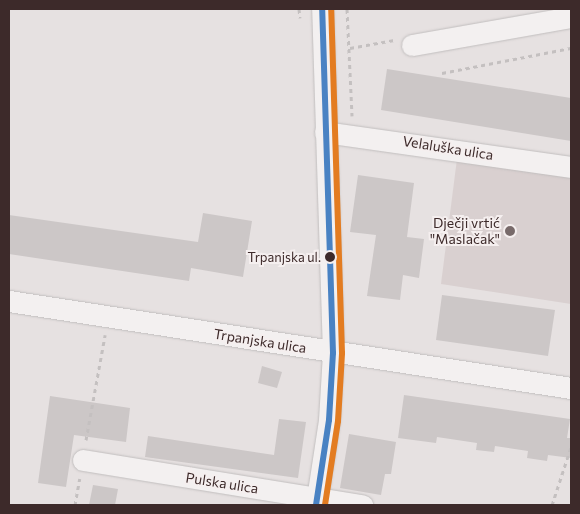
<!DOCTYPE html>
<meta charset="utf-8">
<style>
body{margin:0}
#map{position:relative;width:580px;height:514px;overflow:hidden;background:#e6e1e1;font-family:Commissioner,sans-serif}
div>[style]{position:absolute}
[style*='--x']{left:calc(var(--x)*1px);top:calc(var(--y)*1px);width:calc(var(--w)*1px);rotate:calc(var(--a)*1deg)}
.built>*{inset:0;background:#d9d0d0}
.building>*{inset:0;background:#ccc7c7}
.path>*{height:3px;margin-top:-1.5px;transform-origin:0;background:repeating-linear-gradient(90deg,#c4c0c0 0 4px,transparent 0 8px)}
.roads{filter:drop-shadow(0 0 1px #c1bebe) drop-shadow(0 0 1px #c1bebe)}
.street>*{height:21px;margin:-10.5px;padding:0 10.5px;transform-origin:10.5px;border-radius:10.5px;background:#f3f0f0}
.bus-1>*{height:6px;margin:-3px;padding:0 3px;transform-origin:3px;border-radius:3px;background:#4982c3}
.bus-2>*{height:6px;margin:-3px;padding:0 3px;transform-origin:3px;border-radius:3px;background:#e37c21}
.dots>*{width:14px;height:14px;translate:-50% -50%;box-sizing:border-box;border:2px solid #f5efef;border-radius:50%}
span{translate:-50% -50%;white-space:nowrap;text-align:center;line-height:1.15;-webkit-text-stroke:4px #f5efef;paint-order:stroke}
.bus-label{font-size:13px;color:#3d2a2a}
.right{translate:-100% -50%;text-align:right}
.street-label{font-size:14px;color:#3d2a2a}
.poi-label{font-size:14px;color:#3d2a2a}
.frame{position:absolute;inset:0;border:10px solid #3d2a2a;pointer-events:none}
</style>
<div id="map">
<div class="built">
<i style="clip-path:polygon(457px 159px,571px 177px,571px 304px,441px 284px)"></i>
</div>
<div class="building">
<i style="clip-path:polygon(387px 69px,571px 98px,571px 141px,381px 110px)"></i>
<i style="clip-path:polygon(358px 175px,414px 183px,407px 237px,424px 239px,419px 278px,403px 275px,400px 300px,367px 296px,376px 235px,350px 232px)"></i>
<i style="clip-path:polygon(203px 213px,252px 221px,243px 277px,191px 268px,189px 281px,9px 254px,9px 215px,198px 242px)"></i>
<i style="clip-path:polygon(442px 295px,555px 310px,548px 356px,436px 340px)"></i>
<i style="clip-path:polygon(262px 366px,282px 372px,277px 388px,258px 383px)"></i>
<i style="clip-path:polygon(404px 395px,570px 419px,567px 438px,571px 438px,571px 458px,548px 455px,547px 461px,527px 458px,528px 451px,495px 446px,494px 452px,476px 450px,477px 443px,437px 437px,436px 443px,398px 438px)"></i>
<i style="clip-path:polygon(50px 396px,130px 408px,126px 442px,74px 435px,66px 487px,38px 483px)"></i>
<i style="clip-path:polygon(279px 419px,306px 422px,298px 478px,145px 457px,148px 436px,274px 455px)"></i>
<i style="clip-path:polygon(349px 434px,396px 442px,391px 474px,385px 474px,381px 495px,340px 488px)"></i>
<i style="clip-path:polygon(93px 485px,118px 489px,115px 505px,89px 505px)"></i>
</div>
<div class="path">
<i style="--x:299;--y:9;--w:9;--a:84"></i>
<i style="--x:347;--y:9;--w:107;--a:87.3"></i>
<i style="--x:350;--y:48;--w:45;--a:-10.3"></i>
<i style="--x:442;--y:73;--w:131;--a:-11"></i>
<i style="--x:86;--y:440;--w:107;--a:-79.7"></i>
<i style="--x:75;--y:505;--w:27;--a:-80"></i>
<i style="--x:552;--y:505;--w:61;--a:-71.9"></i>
</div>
<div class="roads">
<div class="street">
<i style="--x:412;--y:45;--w:161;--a:-10"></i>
<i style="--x:325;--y:132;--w:248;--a:8.1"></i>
<i style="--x:9;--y:301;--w:569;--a:8.8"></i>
<i style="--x:83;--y:460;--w:283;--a:9.2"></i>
<i style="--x:316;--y:505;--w:86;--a:-81.3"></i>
<i style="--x:329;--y:420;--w:67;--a:-86.6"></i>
<i style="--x:333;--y:353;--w:344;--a:-91.8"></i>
</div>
</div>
<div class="bus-1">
<i style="--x:316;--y:505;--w:86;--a:-81.3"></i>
<i style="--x:329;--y:420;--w:67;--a:-86.6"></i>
<i style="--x:333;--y:353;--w:344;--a:-91.8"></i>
</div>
<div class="bus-2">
<i style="--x:325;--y:505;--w:85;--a:-81.2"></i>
<i style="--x:338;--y:421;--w:68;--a:-86.6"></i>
<i style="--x:342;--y:353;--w:344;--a:-91.8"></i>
</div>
<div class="dots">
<i style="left:510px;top:231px;background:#786a6a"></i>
<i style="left:330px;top:257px;background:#3d2a2a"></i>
</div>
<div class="bus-label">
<span class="right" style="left:321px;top:257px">Trpanjska ul.</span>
</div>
<div class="street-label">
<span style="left:448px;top:148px;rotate:9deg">Velaluška ulica</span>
<span style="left:260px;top:341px;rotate:9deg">Trpanjska ulica</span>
<span style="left:222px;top:483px;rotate:9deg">Pulska ulica</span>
</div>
<div class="poi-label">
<span class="right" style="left:500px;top:231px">Dječji vrtić<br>"Maslačak"</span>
</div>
<div class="frame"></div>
</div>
